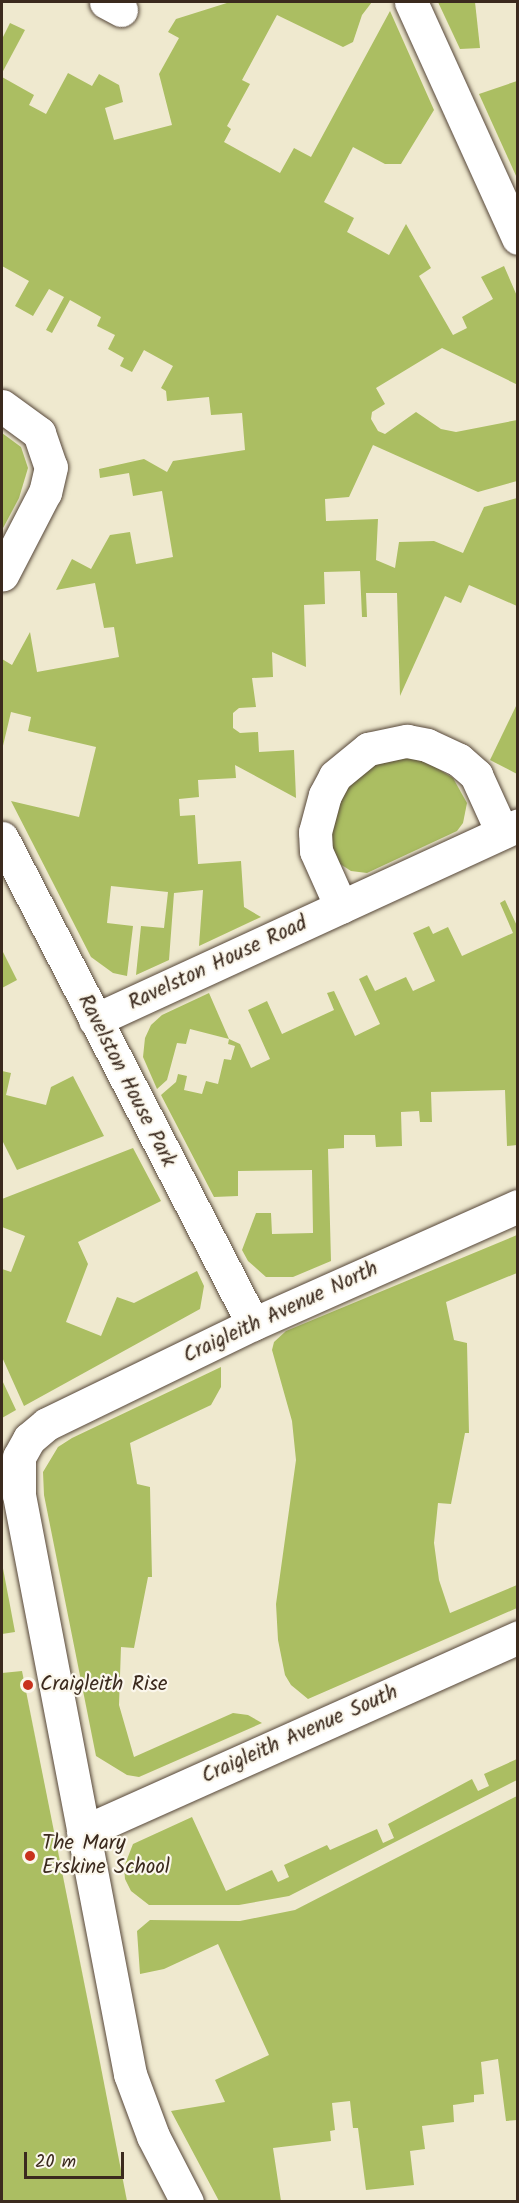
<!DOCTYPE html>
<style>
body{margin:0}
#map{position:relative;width:519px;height:2203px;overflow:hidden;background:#efe9cf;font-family:Kalam,sans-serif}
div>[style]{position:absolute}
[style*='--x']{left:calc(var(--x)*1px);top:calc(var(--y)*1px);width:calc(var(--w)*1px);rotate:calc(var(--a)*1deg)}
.green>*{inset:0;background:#abbe62}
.roads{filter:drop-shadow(0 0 2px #564739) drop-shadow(0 0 2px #564739)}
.minor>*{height:33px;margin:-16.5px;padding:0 16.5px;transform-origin:16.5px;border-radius:16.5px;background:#fff}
.dots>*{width:16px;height:16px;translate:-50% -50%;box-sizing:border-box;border:3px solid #fbf7ec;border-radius:50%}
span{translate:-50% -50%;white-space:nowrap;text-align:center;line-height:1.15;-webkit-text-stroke:4.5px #fbf7ec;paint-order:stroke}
.street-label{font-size:21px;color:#3b2a1e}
.poi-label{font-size:21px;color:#3b2a1e}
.left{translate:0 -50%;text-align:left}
.frame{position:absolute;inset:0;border:3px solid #3b2a1e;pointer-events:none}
.scale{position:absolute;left:24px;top:2152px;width:100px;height:27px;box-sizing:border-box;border:3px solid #3b2a1e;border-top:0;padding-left:8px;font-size:18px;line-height:21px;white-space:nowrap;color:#3b2a1e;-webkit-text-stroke:4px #fbf7ec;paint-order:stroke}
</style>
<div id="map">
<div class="green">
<i style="clip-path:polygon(230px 2px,372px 2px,362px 15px,353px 42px,343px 47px,277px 15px,242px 80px,250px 84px,227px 126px,231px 129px,224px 142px,280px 173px,294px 148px,311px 157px,390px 11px,434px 110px,401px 164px,385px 164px,353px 147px,324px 202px,354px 218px,347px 232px,389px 255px,406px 224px,431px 268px,419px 276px,453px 335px,467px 328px,462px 317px,493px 299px,481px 277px,504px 266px,517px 296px,518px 385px,442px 348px,376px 388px,385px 404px,372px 412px,371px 419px,378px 431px,385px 434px,416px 412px,441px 429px,456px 432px,517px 420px,517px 481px,478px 492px,373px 445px,349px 497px,325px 499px,326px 521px,378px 519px,376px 560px,395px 568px,399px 542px,434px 541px,463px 553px,484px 507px,517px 498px,517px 606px,469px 585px,461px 603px,445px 596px,400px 696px,397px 593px,366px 593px,367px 617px,362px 617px,360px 571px,324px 572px,325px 604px,304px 605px,306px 667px,272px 652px,273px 677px,252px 678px,256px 707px,239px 708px,233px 713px,233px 728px,240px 733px,258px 732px,259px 752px,294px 750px,296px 798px,235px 765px,236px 778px,198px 780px,199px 797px,179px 799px,180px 816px,195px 815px,198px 864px,241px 861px,244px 907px,261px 917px,199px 946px,203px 890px,174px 893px,169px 960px,136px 975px,141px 926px,164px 928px,168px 892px,111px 886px,107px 923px,133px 926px,127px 976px,113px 973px,91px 957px,11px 801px,79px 817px,96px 747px,28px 731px,31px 717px,11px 712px,2px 750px,2px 659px,12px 665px,30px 632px,37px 672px,119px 657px,114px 627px,104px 628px,95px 583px,56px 590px,72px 559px,91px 569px,110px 535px,130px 532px,136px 564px,173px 557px,162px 491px,133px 496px,129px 473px,100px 478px,99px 469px,144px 459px,167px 472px,173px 461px,245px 450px,242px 413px,211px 415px,209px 397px,167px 401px,166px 391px,161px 388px,173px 366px,144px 350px,132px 372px,120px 366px,124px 358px,108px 349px,115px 335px,97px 326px,101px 317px,70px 300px,52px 333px,46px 330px,64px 297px,49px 289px,33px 316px,15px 306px,29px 281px,2px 266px,2px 77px,34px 95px,29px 105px,46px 114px,68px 73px,92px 86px,99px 74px,119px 85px,123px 102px,105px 108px,114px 140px,172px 125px,159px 74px,179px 38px,168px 32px,176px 19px)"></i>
<i style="clip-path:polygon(438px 2px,475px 2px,480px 48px,460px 49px)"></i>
<i style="clip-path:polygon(10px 23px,25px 30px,2px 73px,2px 39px)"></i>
<i style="clip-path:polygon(517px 81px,518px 81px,517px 178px,479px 94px)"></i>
<i style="clip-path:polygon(2px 433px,21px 447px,28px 468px,19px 498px,2px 530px)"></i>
<i style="clip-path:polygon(517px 704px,518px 774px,517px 774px,490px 760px)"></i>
<i style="clip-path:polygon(398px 756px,422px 759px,453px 778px,467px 803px,463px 823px,457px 831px,367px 873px,351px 871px,334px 860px,328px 833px,336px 800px,360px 769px)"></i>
<i style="clip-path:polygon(505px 900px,518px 928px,517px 1145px,507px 1146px,505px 1090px,431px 1092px,432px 1122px,420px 1122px,419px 1111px,401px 1112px,402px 1146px,376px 1147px,375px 1135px,344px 1135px,344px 1148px,328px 1149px,331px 1261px,293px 1277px,266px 1277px,248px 1261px,242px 1250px,256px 1213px,271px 1213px,272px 1234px,313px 1233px,312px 1170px,238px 1171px,238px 1196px,214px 1197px,161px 1095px,176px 1082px,178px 1074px,187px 1076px,184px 1090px,202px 1094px,206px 1081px,218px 1084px,224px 1059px,231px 1060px,235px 1046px,228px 1044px,229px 1039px,190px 1029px,186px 1044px,177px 1043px,167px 1080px,157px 1089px,143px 1057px,145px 1038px,151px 1025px,162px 1015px,209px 993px,229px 1039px,240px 1044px,251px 1068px,270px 1059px,248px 1010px,267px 1001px,282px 1034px,334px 1010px,327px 993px,334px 991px,355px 1036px,380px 1024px,359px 979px,367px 975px,375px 991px,406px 977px,413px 991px,435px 981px,413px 933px,429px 926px,433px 934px,448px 927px,462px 956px,513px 933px,500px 903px)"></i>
<i style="clip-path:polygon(2px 950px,17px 980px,2px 988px)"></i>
<i style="clip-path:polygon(2px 1071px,11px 1073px,6px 1095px,46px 1105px,51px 1087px,73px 1076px,104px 1136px,17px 1170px,2px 1140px)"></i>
<i style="clip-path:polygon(133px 1148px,161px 1201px,78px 1242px,88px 1264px,66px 1322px,101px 1336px,117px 1297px,134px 1303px,197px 1271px,204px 1286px,200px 1309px,24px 1406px,2px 1357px,2px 1269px,11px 1272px,25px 1236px,2px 1227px,2px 1199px)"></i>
<i style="clip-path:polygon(517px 1235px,517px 1273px,446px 1302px,454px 1340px,467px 1343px,469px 1433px,465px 1433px,451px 1504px,438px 1503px,434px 1543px,439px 1580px,450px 1613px,517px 1585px,517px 1608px,308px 1699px,291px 1685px,285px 1675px,278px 1640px,276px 1604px,296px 1460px,292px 1421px,272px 1350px,274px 1342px,286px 1331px)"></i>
<i style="clip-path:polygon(221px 1367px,221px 1387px,211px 1405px,130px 1443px,137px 1484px,150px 1487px,152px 1577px,148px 1577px,134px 1648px,121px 1647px,119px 1705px,134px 1757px,233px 1713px,248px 1715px,262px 1723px,139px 1777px,127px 1775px,96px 1756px,44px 1495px,43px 1472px,58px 1447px,72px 1438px)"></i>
<i style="clip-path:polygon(2px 1380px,16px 1410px,2px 1418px)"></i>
<i style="clip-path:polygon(2px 1563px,15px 1632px,2px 1634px)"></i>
<i style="clip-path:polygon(22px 1671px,96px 2042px,127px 2201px,2px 2201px,2px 1673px)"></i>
<i style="clip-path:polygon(517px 1759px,517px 1780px,289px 1896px,239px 1905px,149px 1905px,131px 1891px,125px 1879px,124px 1867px,133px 1844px,192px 1817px,226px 1891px,272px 1870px,278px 1882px,289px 1877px,284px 1865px,327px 1845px,330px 1850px,377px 1829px,383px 1843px,394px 1838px,388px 1824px,472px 1779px,478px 1791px,489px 1786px,484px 1774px)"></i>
<i style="clip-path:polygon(517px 1796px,517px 2120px,506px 2121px,498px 2059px,481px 2062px,484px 2094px,474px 2095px,474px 2102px,453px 2105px,454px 2122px,422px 2126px,425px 2149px,410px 2151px,414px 2185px,366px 2190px,358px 2128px,353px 2128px,350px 2101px,332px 2103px,335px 2130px,330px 2131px,331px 2141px,273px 2148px,281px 2201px,219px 2201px,171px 2111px,225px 2102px,215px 2080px,269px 2055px,218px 1944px,164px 1969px,140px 1974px,137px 1931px,150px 1920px,240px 1921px,295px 1910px)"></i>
</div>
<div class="roads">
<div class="minor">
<i style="--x:106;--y:2;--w:17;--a:28"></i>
<i style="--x:411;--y:2;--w:259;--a:65.6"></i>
<i style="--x:2;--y:406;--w:46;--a:36.1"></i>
<i style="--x:39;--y:433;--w:36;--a:71"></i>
<i style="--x:51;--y:467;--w:26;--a:103"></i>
<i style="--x:45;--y:492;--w:93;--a:117.4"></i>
<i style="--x:2;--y:838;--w:547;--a:62.69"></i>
<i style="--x:341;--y:907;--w:61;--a:-114.1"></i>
<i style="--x:316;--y:851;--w:19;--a:-93"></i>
<i style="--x:315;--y:832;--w:38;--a:-75"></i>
<i style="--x:325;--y:795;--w:21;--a:-62"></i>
<i style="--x:335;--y:776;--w:43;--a:-39.3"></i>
<i style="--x:368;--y:749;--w:40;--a:-12"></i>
<i style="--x:407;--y:741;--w:20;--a:11"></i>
<i style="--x:427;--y:745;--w:35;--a:25"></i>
<i style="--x:459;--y:760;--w:23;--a:41"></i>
<i style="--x:476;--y:775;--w:63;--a:65.5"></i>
<i style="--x:95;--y:1020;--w:466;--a:-24.7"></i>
<i style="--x:83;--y:1832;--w:477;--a:-24.1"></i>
<i style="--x:187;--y:2202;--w:74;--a:-117.3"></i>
<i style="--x:153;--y:2136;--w:66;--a:-110.4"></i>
<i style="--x:130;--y:2074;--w:590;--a:-100.85"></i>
<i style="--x:19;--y:1495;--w:38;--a:-90"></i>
<i style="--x:19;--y:1457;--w:21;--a:-61"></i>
<i style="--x:29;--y:1439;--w:23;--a:-40"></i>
<i style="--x:47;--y:1424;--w:229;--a:-25.9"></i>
<i style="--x:253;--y:1324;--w:290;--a:-24"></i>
</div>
</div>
<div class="dots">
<i style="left:28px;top:1685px;background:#c8321e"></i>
<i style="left:30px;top:1856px;background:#c8321e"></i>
</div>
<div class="street-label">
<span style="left:218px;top:964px;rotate:-25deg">Ravelston House Road</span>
<span style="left:126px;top:1081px;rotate:63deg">Ravelston House Park</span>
<span style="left:281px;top:1313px;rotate:-25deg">Craigleith Avenue North</span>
<span style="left:300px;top:1735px;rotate:-24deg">Craigleith Avenue South</span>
</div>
<div class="poi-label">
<span class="left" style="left:40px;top:1685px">Craigleith Rise</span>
<span class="left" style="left:42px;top:1856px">The Mary<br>Erskine School</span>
</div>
<div class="frame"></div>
<div class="scale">20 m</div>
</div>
